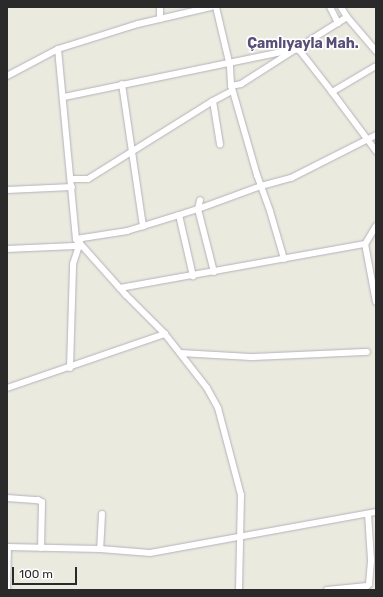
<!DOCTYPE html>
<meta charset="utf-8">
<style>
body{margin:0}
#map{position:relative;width:383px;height:597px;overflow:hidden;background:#ebeade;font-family:Rubik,sans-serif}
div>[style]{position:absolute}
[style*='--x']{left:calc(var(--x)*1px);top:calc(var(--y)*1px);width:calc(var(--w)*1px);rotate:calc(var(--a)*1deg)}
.roads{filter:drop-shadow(0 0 1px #b4b1bc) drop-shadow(0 0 1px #b4b1bc)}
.minor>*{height:6px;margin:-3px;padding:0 3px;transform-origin:3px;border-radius:3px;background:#fff}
span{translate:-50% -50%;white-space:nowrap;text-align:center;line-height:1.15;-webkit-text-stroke:3.5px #fff;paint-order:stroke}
.district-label{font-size:14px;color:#584f77;font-weight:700}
.frame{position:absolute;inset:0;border:8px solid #2a2a2a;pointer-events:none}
.scale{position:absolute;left:12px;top:567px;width:65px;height:18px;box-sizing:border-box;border:2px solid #2a2a2a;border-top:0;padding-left:5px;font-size:12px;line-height:14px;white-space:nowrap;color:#2a2a2a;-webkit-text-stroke:3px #fff;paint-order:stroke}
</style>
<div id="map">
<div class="roads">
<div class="minor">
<i style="--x:160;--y:7;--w:12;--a:90"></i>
<i style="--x:216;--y:7;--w:61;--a:76.7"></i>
<i style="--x:230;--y:66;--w:20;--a:87"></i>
<i style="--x:231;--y:86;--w:10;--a:-11"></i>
<i style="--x:241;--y:84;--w:65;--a:-32.5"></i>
<i style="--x:296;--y:49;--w:4;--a:27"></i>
<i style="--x:300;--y:51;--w:52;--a:52"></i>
<i style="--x:332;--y:92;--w:51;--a:-30.6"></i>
<i style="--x:330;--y:7;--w:18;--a:63"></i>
<i style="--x:347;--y:17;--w:45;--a:49.5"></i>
<i style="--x:58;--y:49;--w:191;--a:84.6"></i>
<i style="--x:76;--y:239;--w:75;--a:48.2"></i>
<i style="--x:126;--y:295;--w:55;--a:45"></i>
<i style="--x:165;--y:334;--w:68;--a:52.1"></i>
<i style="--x:207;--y:388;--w:23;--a:61"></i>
<i style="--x:218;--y:408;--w:90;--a:75.2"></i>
<i style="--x:241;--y:495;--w:95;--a:91.2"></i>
<i style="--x:7;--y:76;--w:58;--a:-27.9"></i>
<i style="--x:58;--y:49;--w:84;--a:-17.4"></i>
<i style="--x:138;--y:24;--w:75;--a:-13.1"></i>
<i style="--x:122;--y:84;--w:144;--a:81.6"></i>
<i style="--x:232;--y:88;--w:91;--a:74"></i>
<i style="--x:257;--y:175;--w:38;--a:70"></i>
<i style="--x:270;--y:211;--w:50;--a:73.7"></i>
<i style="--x:332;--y:92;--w:74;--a:53.3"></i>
<i style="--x:64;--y:97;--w:237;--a:-11.7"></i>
<i style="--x:296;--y:49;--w:60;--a:-32.1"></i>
<i style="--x:347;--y:17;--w:12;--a:-121"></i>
<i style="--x:213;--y:101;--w:44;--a:80.8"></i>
<i style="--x:71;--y:179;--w:17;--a:0"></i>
<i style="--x:88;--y:179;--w:147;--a:-32"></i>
<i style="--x:213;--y:101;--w:21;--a:-28"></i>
<i style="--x:7;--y:190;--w:65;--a:-2.6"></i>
<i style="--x:179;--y:215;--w:63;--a:77.1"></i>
<i style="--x:376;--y:226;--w:21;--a:121"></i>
<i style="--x:365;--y:244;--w:59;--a:79.3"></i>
<i style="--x:76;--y:239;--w:52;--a:-8.9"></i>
<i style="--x:127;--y:231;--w:54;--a:-17.1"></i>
<i style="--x:179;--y:215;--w:20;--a:-18"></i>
<i style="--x:198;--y:209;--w:9;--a:-77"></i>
<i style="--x:7;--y:249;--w:68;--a:-2.5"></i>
<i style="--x:75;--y:246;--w:6;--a:-39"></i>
<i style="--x:214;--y:272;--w:65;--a:-104.3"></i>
<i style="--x:198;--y:209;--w:67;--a:-20.1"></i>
<i style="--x:261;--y:186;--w:31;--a:-15"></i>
<i style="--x:291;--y:178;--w:95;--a:-26.8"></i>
<i style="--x:120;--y:288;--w:249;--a:-10.2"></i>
<i style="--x:180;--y:353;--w:71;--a:3.2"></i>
<i style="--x:251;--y:357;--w:116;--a:-2.5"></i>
<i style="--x:70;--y:368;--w:104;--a:-88.3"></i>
<i style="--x:73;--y:264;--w:23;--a:-72"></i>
<i style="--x:7;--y:388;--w:167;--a:-18.9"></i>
<i style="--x:7;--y:498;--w:31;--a:4"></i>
<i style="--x:38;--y:500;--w:4;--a:27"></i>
<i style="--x:42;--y:502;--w:46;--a:91.2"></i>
<i style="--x:102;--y:514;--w:35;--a:93"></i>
<i style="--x:100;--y:549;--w:50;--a:4.6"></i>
<i style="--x:150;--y:553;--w:230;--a:-10.3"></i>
<i style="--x:7;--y:547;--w:93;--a:1.2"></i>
<i style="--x:7;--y:590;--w:43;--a:-88.7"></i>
<i style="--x:327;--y:590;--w:40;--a:-5.7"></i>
<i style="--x:367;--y:586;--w:3;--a:-45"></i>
<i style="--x:369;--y:584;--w:24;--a:-85"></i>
<i style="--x:371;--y:560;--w:46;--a:-93.7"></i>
</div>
</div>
<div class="district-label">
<span style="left:303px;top:44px">Çamlıyayla Mah.</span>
</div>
<div class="frame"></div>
<div class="scale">100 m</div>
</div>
